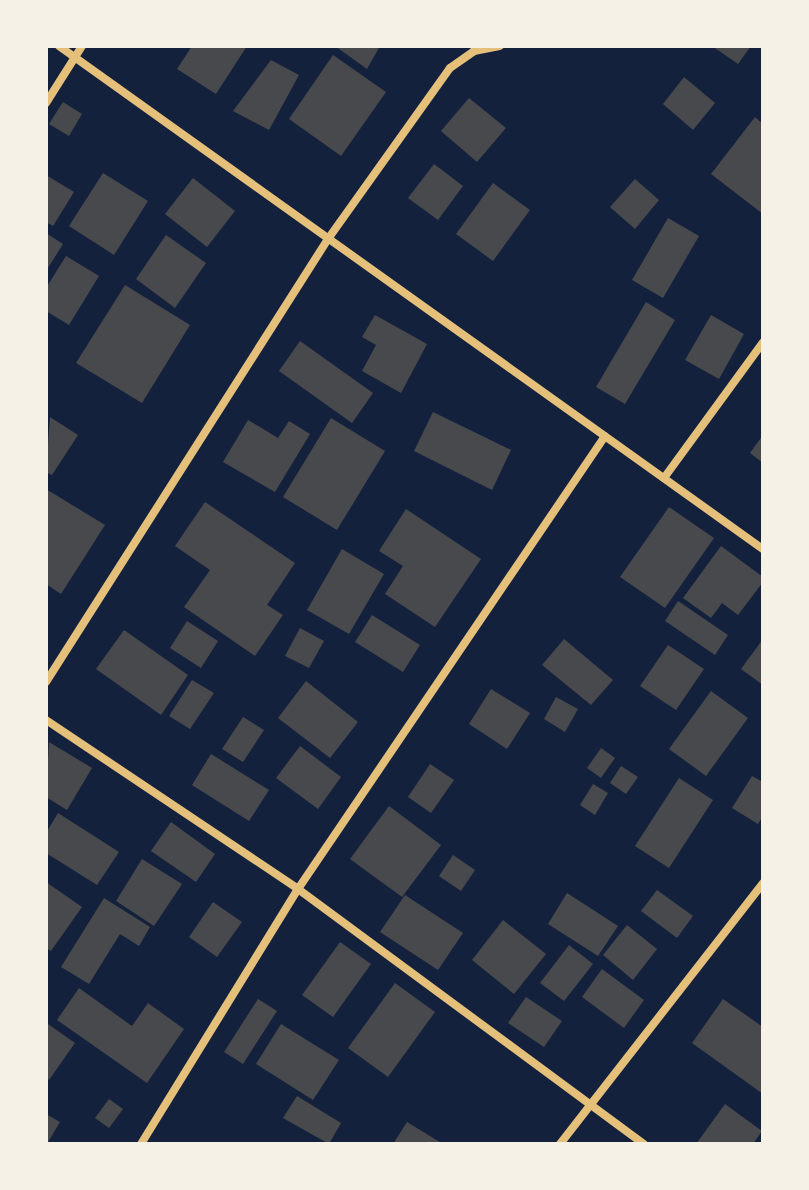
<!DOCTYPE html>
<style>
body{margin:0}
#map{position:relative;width:809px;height:1190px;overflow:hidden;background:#14213d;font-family:Ubuntu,sans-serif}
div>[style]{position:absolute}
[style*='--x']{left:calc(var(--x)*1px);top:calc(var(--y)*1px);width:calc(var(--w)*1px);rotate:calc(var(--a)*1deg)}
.building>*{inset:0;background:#48494c}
.minor>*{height:8px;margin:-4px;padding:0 4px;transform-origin:4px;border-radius:4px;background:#e5c07b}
span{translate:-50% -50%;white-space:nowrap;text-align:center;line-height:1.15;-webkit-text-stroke:6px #f6f1e7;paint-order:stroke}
.frame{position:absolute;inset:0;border:48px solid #f6f1e7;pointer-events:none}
</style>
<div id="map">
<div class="building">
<i style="clip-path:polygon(192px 46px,247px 46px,216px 94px,177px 69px)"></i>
<i style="clip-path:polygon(335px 46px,380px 46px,367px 69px)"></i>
<i style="clip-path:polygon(712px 46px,751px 46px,738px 64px)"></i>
<i style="clip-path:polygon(333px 55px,386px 92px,341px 156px,289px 119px)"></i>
<i style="clip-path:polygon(271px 60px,299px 75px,269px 130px,233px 111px)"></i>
<i style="clip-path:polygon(684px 77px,715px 103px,693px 130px,663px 104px)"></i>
<i style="clip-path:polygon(469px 98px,506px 128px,477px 162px,441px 131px)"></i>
<i style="clip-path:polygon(63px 102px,82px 114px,69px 136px,49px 124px)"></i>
<i style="clip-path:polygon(755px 117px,763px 124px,763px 214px,711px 174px)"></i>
<i style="clip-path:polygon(434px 164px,463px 186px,438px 220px,408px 198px)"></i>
<i style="clip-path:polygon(103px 173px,148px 201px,114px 255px,69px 226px)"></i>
<i style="clip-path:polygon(46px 175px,74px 192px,53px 226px,46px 222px)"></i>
<i style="clip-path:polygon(193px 178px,235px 211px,207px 247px,165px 214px)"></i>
<i style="clip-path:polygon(635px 179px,659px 200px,635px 229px,610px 207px)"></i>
<i style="clip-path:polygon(493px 183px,530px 210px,493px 261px,456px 234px)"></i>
<i style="clip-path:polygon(668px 218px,699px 236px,663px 298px,632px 280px)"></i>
<i style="clip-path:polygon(46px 233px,63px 244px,46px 271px)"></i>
<i style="clip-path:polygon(166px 235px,206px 263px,175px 308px,136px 279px)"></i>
<i style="clip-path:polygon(66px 256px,99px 276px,69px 325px,46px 311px,46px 288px)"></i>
<i style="clip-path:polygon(125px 285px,190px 325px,142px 403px,76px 363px)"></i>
<i style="clip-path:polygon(646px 302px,675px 320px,625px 404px,596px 387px)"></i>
<i style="clip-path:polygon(375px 315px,427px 344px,401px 393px,362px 371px,376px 345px,362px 337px)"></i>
<i style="clip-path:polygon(711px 315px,744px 334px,719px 379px,685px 360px)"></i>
<i style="clip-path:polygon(300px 341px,373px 393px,352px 423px,279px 371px)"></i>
<i style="clip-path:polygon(433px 412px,511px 450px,492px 490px,414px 451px)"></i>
<i style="clip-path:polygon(50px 417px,78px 435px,52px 475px,46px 472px)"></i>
<i style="clip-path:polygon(331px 418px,385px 451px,337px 530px,283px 497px)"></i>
<i style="clip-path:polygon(248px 420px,278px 438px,289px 421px,310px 434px,275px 492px,223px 462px)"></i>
<i style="clip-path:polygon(763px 435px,763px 463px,750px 453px)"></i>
<i style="clip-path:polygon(46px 489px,105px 525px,61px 594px,46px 584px)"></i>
<i style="clip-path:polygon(205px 502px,295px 563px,267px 605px,283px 615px,255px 656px,184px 607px,210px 570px,175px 546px)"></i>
<i style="clip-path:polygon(669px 507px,714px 538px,665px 608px,620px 577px)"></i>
<i style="clip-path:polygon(406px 509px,481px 559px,435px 627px,385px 594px,403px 566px,379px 551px)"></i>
<i style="clip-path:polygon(721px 546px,763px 577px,763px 582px,738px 615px,722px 603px,711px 618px,683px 598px)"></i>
<i style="clip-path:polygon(342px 549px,384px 574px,349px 634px,307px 610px)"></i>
<i style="clip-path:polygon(678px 601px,728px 635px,715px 655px,665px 621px)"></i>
<i style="clip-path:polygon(372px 615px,420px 645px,403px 672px,355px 642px)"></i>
<i style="clip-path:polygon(187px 621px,218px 641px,201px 668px,170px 648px)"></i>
<i style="clip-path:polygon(300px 628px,324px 641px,309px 668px,285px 656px)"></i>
<i style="clip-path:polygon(124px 630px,188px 675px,161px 715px,96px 669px)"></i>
<i style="clip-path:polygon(564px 639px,613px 680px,591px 705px,542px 665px)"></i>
<i style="clip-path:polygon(763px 639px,763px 685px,741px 669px)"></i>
<i style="clip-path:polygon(668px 645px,704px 669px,676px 710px,640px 686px)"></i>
<i style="clip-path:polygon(192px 680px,214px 693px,190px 729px,169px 716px)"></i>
<i style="clip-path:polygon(306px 681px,358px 722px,330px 758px,278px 718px)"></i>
<i style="clip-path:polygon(491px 689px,530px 713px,507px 749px,469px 724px)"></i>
<i style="clip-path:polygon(711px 691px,748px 718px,706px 776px,669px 749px)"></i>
<i style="clip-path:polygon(556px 697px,578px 709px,565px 732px,544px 719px)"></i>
<i style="clip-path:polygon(243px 717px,264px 730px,243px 762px,222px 749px)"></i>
<i style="clip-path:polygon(49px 742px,92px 768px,67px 810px,46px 797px)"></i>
<i style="clip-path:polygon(300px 746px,341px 777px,318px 809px,276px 778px)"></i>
<i style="clip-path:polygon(601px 748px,615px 758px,601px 778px,587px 768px)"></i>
<i style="clip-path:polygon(211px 754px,269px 790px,249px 821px,192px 785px)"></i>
<i style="clip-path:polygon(430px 764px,454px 780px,431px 813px,408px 797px)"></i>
<i style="clip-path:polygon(621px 766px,638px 777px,626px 794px,610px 783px)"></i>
<i style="clip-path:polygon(752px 776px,763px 782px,763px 816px,758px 824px,732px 808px)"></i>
<i style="clip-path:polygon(679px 778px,713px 800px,669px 868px,635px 846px)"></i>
<i style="clip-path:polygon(593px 784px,608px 793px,595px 815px,580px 805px)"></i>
<i style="clip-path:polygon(389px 806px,441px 845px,402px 897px,350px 859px)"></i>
<i style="clip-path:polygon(58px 813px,119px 852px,97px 885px,46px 853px,46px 833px)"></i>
<i style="clip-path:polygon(171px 822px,215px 854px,196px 882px,151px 851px)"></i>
<i style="clip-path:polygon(453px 855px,475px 870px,461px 891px,439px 876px)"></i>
<i style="clip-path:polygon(142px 859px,182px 884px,154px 926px,116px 901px)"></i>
<i style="clip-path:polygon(46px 882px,82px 907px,51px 951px,46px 948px)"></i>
<i style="clip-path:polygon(657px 890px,693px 916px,677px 938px,641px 911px)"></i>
<i style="clip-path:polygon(567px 893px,618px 926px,598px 956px,548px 924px)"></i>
<i style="clip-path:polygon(405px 895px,463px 933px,438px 970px,380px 932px)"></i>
<i style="clip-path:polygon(104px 898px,150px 927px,139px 946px,120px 934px,89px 984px,61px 967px)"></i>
<i style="clip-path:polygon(213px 902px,242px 922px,217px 957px,189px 937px)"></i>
<i style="clip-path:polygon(503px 920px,546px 954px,514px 994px,472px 960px)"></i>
<i style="clip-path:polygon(627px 925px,657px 949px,633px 980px,603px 955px)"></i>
<i style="clip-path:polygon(340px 942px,371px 964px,333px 1017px,302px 995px)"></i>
<i style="clip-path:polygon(569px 945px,593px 964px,564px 1001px,540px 983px)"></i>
<i style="clip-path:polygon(602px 969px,644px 1000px,624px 1028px,582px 997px)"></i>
<i style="clip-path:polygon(395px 983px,435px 1012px,388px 1077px,348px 1048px)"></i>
<i style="clip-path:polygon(79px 988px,132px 1026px,148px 1003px,184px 1029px,147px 1083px,57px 1020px)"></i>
<i style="clip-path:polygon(526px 997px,562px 1021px,544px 1047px,508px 1023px)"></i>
<i style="clip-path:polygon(258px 999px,277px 1011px,243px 1064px,224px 1052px)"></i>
<i style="clip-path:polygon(723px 999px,763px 1027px,763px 1094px,692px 1043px)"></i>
<i style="clip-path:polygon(48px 1024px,75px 1043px,49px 1080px,46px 1077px)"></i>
<i style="clip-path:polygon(281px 1024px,339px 1060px,313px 1100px,256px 1064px)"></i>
<i style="clip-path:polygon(297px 1096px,341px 1123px,329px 1144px,283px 1118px)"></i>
<i style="clip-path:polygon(109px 1099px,123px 1109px,109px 1128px,95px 1118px)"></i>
<i style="clip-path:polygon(725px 1104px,762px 1131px,753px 1144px,696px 1144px)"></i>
<i style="clip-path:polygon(46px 1114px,60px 1122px,47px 1144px,46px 1144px)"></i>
<i style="clip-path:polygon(407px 1122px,443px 1144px,393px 1144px)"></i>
</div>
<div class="minor">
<i style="--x:59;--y:46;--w:865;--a:35.55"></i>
<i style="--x:46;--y:103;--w:67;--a:-57.7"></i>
<i style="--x:664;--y:478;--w:168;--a:-53.9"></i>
<i style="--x:46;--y:682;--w:525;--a:-57.52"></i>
<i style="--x:328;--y:239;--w:210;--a:-54.5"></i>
<i style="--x:450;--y:68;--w:29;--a:-35"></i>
<i style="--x:474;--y:51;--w:26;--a:-11"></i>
<i style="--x:46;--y:720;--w:303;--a:33.8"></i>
<i style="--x:298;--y:889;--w:430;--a:36.4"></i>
<i style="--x:141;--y:1144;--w:299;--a:-58.4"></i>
<i style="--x:298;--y:889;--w:547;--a:-55.87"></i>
<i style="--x:560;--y:1144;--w:331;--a:-52.1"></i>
</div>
<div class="frame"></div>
</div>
